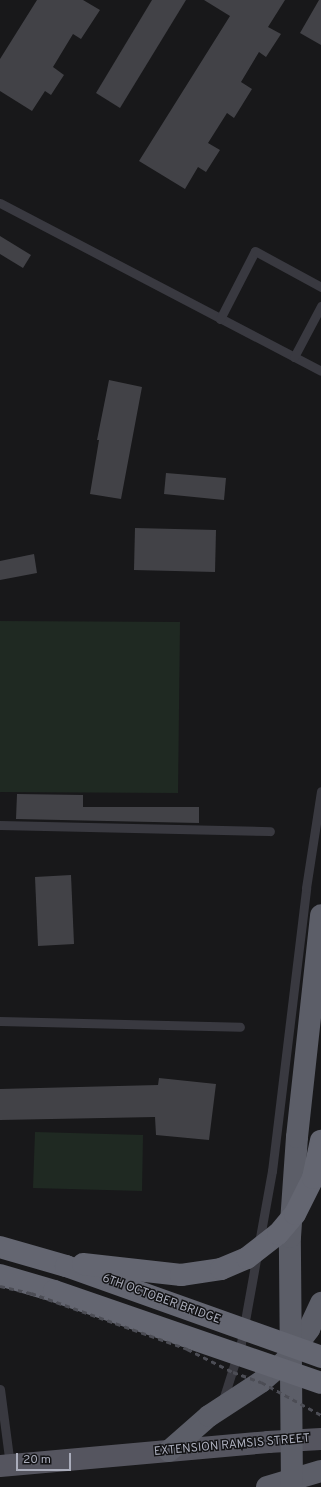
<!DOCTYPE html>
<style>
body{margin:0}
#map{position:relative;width:321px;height:1487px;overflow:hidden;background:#18181a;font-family:Overpass,sans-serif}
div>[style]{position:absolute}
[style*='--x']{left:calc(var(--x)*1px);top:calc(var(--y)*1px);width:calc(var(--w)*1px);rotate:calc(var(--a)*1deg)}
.green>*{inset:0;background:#1f2922}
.building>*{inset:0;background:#424247}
.service>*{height:9px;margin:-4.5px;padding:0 4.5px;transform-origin:4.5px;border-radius:4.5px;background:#393940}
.primary>*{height:22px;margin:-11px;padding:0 11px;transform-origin:11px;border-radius:11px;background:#55555f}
.trunk>*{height:22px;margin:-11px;padding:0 11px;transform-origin:11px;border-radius:11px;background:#5c5e68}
.motorway>*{height:22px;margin:-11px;padding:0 11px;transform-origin:11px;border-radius:11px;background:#646671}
.rail>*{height:3px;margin-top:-1.5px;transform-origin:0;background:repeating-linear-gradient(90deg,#4c4d55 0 5px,transparent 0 9px)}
span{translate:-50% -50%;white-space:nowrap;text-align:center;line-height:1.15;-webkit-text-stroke:3px #131315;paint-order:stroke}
.street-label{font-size:12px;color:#aaadbb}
.scale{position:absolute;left:16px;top:1453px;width:55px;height:18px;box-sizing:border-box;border:2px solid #aaadbb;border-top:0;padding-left:5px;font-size:12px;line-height:14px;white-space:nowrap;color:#aaadbb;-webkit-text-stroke:3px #131315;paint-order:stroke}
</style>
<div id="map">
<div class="green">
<i style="clip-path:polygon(0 621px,180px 622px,178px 793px,0 792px)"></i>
<i style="clip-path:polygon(35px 1132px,143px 1135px,142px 1191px,33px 1188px)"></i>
</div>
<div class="building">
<i style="clip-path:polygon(37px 0,83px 0,100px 10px,81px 39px,73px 34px,53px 67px,64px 75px,51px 95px,45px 91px,32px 111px,0 91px,0 59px)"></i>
<i style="clip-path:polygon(152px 0,186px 0,120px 108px,96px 93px)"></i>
<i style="clip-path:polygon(204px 0,285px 0,268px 27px,281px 34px,266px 57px,259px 52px,241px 82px,252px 89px,234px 118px,227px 113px,208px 143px,220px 150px,206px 172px,198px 167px,185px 189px,139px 161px,230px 16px)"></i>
<i style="clip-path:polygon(319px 0,321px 0,321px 45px,300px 33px)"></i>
<i style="clip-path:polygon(0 236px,31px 255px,23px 268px,0 254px)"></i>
<i style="clip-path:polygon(109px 380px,142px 387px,121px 499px,90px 494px,99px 440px,97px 440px)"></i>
<i style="clip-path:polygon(166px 473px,226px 478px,224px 500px,164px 494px)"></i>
<i style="clip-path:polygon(135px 528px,216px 530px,215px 572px,134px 570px)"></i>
<i style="clip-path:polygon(34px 554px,37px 573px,0 580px,0 561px)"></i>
<i style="clip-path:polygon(17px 794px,83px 795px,83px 807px,199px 807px,199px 823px,16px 819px)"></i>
<i style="clip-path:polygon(71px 875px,74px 944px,38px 946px,35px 877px)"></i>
<i style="clip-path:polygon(159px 1078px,216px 1084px,209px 1140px,156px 1135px,155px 1117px,0 1120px,0 1089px,158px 1085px)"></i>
</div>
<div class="service">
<i style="--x:0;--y:203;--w:362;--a:27.6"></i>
<i style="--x:220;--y:319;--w:76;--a:-62.8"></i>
<i style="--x:255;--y:251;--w:75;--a:28.6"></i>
<i style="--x:294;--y:357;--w:58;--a:-62.1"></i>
<i style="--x:0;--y:825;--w:270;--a:1.3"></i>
<i style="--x:0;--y:1021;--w:240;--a:1.4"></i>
<i style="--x:0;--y:1389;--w:77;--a:82.5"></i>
<i style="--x:222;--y:1403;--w:63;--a:-72.4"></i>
<i style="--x:241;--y:1343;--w:175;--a:-79.8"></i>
<i style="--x:272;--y:1171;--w:285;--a:-83.1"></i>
<i style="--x:306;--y:888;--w:98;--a:-81.2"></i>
</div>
<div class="primary">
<i style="--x:0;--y:1466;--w:269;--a:-5.1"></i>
<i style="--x:268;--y:1442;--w:53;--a:-3.2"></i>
</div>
<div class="trunk">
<i style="--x:169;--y:1451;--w:53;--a:-41.2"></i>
<i style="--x:209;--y:1416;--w:62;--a:-33.2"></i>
<i style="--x:261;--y:1382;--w:32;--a:-41"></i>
<i style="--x:285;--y:1361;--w:40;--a:-53"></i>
<i style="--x:309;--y:1329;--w:29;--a:-65"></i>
<i style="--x:267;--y:1487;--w:56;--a:-16.5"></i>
<i style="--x:292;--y:1487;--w:250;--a:-90.5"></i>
<i style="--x:290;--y:1237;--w:100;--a:-86"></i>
<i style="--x:297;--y:1137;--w:223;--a:-83.8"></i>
</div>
<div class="motorway">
<i style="--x:0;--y:1247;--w:69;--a:16.1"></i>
<i style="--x:66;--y:1266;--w:271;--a:19.6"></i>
<i style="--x:83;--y:1264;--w:99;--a:6.4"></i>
<i style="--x:181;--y:1275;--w:40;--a:-8.5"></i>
<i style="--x:221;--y:1269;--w:28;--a:-23"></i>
<i style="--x:247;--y:1258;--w:39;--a:-38"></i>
<i style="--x:278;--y:1234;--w:26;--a:-50"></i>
<i style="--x:295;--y:1214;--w:40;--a:-63.4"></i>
<i style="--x:313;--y:1178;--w:38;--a:-78"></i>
<i style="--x:0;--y:1275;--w:56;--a:16.5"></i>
<i style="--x:54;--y:1291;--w:282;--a:19"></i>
</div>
<div class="rail">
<i style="--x:0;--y:1286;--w:32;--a:13"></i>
<i style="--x:31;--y:1293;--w:166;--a:19.7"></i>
<i style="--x:187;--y:1349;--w:51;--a:26.6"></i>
<i style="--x:233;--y:1372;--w:30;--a:20"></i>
<i style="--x:261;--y:1382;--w:68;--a:28.8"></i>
</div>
<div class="street-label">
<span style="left:161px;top:1300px;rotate:20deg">6TH OCTOBER BRIDGE</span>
<span style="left:232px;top:1446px;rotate:-5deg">EXTENSION RAMSIS STREET</span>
</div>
<div class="scale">20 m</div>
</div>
